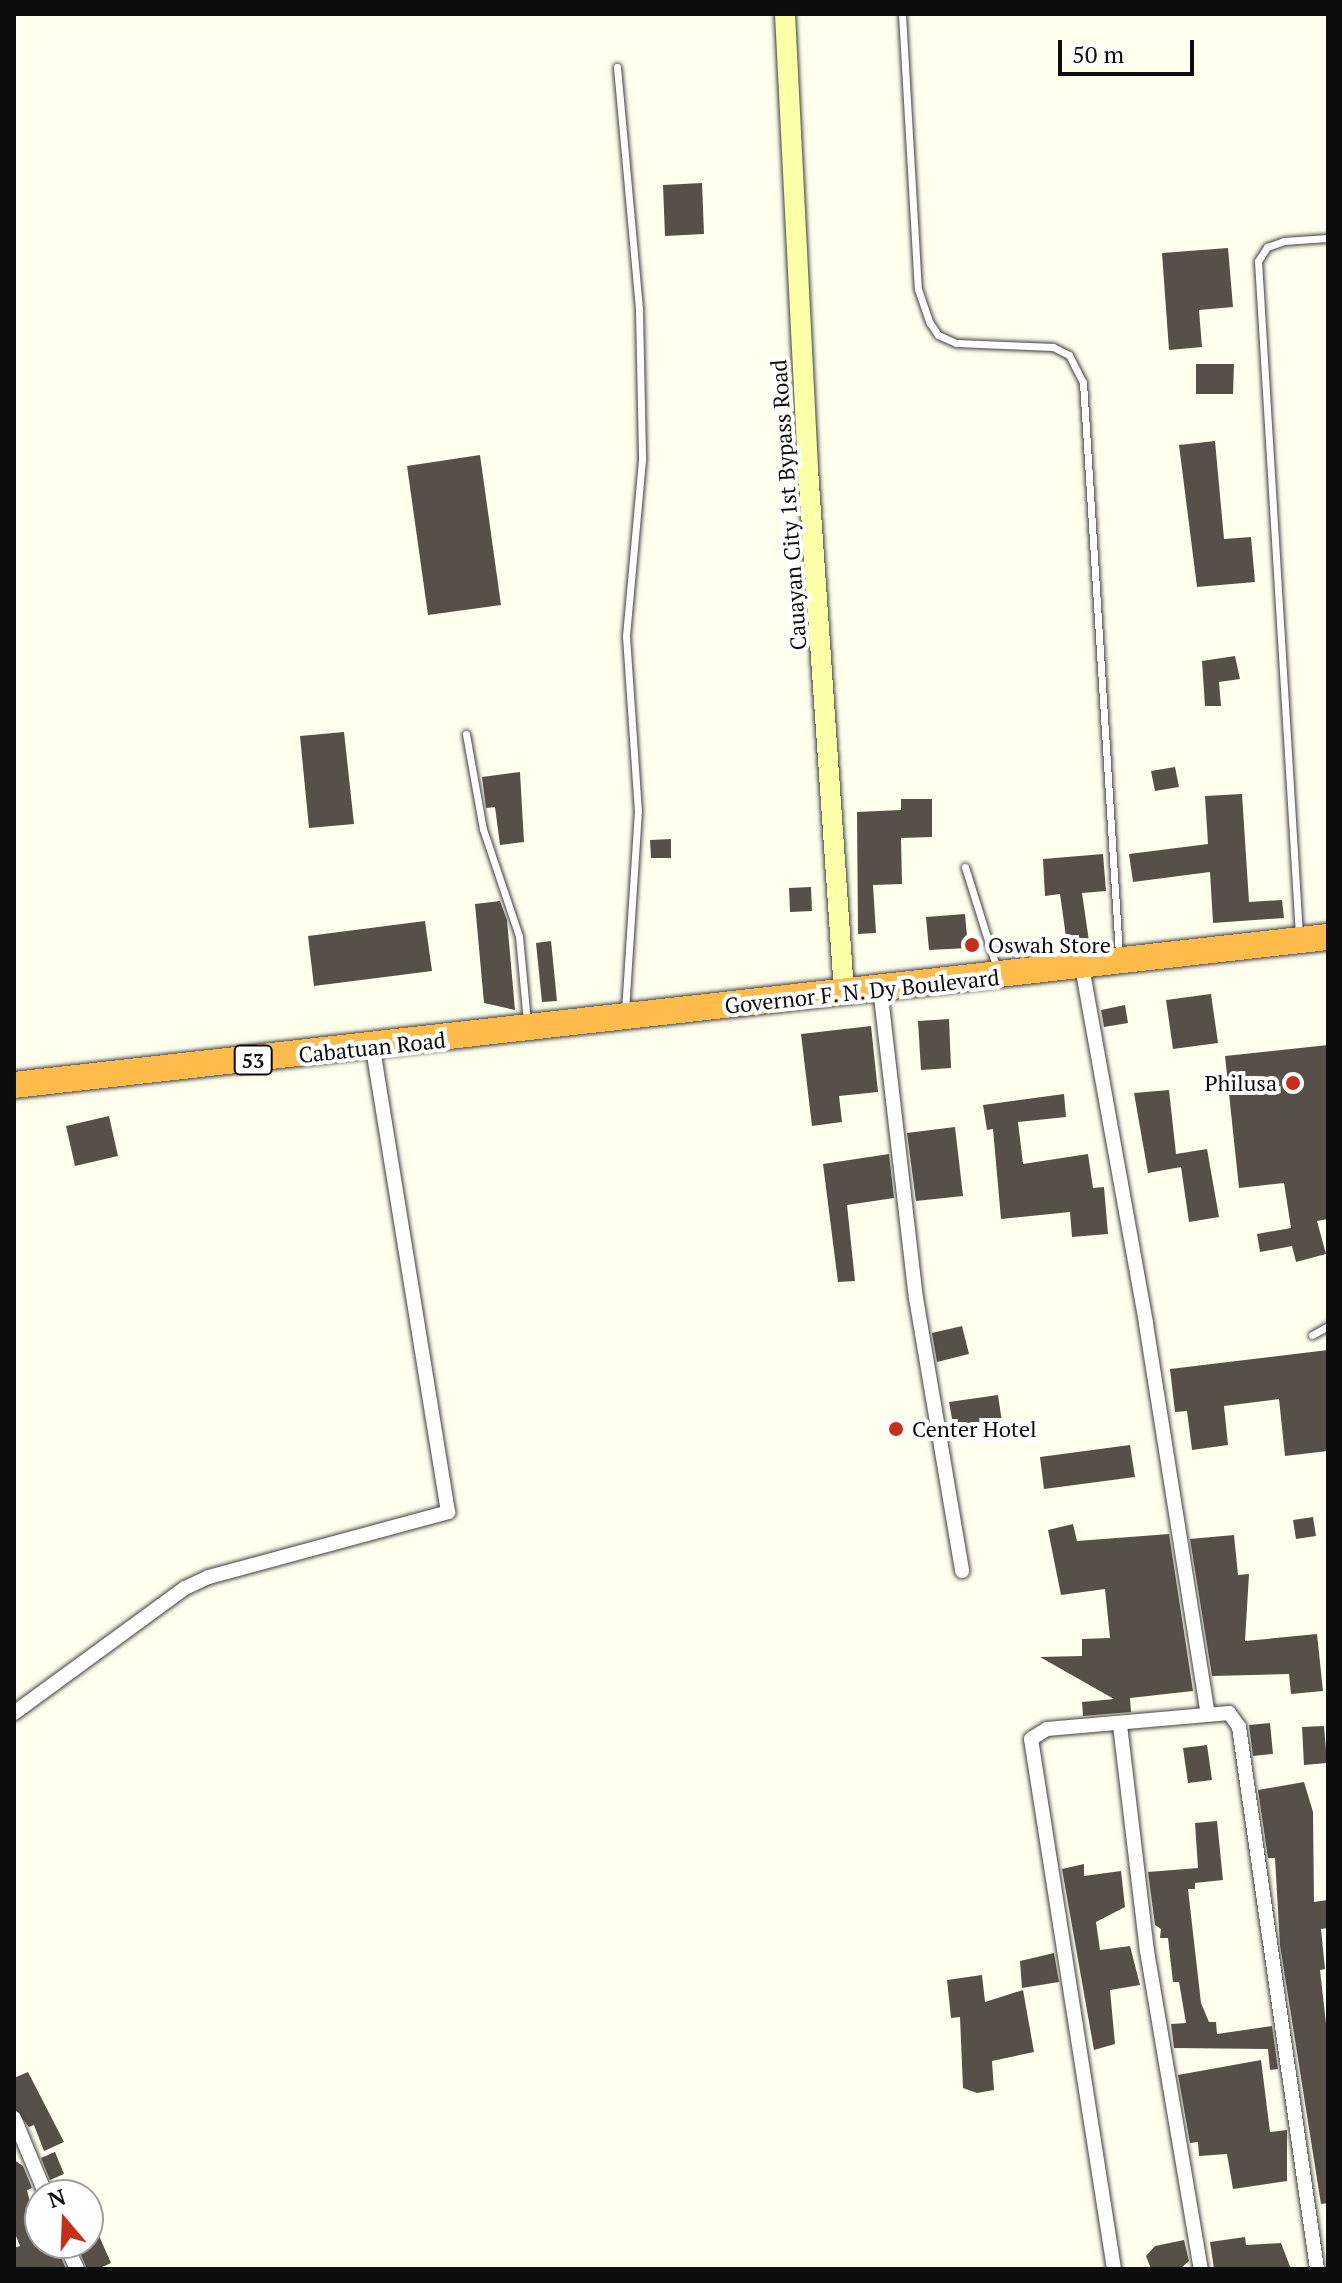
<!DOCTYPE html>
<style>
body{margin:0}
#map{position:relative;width:1342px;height:2283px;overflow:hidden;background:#ffffed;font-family:"PT Serif",serif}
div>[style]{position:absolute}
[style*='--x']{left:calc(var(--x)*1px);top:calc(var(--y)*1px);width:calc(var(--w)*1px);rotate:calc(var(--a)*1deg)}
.building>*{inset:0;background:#565048}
.roads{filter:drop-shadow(0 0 2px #404040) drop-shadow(0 0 2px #404040)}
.lane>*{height:7px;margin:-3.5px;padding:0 3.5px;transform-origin:3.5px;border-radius:3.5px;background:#fff}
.street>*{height:14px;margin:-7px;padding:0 7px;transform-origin:7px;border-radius:7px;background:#fff}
.secondary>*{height:20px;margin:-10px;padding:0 10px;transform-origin:10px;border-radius:10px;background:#faffa8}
.highway>*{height:26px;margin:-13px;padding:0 13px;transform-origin:13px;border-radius:13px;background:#ffbc4b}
.dots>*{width:22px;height:22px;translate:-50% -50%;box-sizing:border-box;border:4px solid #fff;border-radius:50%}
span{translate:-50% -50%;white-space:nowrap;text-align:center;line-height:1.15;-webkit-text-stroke:8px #fff;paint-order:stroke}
.shield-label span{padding:2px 6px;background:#fff;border:2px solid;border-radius:6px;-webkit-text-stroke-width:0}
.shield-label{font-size:20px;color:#0d0d0d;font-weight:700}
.street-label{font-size:22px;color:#0d0d0d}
.poi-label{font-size:22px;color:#0d0d0d}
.left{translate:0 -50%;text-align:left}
.right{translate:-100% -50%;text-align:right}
.frame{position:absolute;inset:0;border:16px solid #0d0d0d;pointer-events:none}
.north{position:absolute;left:24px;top:2179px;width:80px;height:80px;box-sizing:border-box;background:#fff;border:2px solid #9e9e9e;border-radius:50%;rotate:341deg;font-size:22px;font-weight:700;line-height:32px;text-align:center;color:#0d0d0d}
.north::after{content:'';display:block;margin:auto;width:28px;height:36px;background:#c82f1a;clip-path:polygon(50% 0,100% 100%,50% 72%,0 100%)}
.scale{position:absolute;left:1058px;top:40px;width:136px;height:36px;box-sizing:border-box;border:4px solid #0d0d0d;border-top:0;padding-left:10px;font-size:24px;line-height:28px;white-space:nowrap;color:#0d0d0d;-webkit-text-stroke:6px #fff;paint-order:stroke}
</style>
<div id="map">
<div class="building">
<i style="clip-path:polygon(702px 183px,704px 234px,665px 236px,663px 185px)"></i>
<i style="clip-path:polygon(1228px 248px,1233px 307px,1199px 310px,1202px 347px,1169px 350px,1162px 253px)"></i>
<i style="clip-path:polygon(1196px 364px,1234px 364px,1233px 394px,1196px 394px)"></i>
<i style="clip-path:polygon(1215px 441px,1224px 539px,1251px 537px,1255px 582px,1197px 587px,1179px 445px)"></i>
<i style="clip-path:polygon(480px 455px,501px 605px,428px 615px,407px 466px)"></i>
<i style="clip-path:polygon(1235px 656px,1240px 679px,1219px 682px,1221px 706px,1205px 706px,1202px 661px)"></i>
<i style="clip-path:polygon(344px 732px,354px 824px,309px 828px,300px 736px)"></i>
<i style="clip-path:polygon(1175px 767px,1179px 787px,1155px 791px,1151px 771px)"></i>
<i style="clip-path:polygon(520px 772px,524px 842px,500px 845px,495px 807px,486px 808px,482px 777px)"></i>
<i style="clip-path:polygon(1242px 794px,1249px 902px,1282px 900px,1284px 918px,1213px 923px,1210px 872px,1133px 882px,1129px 854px,1208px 844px,1205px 796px)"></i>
<i style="clip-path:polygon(901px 799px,932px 799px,932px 837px,901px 838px,902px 884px,873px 885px,876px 933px,858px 934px,857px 812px,901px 810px)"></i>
<i style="clip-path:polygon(671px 839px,671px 858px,651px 858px,650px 840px)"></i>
<i style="clip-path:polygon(1103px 854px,1106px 891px,1082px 893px,1089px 941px,1067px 944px,1060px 894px,1045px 896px,1043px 859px)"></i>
<i style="clip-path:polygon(811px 887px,812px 911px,790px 912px,789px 888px)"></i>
<i style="clip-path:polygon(500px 901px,507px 920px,515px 1010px,484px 1003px,475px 904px)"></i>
<i style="clip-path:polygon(965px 914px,968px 948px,929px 950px,926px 917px)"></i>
<i style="clip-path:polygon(425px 921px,432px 971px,314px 986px,308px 936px)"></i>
<i style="clip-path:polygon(551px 941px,557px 1001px,542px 1002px,536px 943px)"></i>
<i style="clip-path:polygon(1211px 994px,1218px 1043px,1173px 1049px,1166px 1000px)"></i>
<i style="clip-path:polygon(1125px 1005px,1128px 1023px,1104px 1027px,1101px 1010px)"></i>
<i style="clip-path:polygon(949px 1019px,951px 1068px,921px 1070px,918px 1021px)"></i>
<i style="clip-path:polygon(871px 1026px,878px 1092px,839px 1096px,842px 1122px,812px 1126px,801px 1034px)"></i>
<i style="clip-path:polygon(1328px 1045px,1328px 1219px,1317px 1221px,1326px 1254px,1296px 1262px,1292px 1246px,1260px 1252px,1257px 1234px,1291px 1228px,1284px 1183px,1239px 1188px,1225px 1056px)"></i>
<i style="clip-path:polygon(1169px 1090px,1176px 1154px,1207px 1149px,1219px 1217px,1189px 1222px,1181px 1167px,1148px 1173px,1134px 1093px)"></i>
<i style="clip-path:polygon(1064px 1094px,1066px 1117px,1018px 1122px,1023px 1164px,1088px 1154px,1093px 1188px,1104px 1187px,1108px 1234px,1072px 1237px,1070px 1212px,1001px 1219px,993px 1129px,987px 1130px,983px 1105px)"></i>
<i style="clip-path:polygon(109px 1116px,118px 1156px,75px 1166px,66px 1126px)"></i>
<i style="clip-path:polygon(955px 1127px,963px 1196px,916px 1201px,907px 1133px)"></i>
<i style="clip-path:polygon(889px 1154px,894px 1198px,847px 1205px,855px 1281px,838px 1282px,823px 1164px)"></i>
<i style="clip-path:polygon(962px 1326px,969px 1354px,937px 1362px,932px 1333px)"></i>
<i style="clip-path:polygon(1328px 1350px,1328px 1451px,1285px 1456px,1279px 1399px,1224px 1406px,1228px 1445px,1192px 1450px,1187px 1411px,1175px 1412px,1170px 1369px)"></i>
<i style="clip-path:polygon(998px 1395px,1002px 1422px,954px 1430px,949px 1402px)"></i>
<i style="clip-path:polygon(1130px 1445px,1135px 1477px,1044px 1489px,1040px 1457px)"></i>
<i style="clip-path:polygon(1313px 1517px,1316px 1536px,1296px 1539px,1293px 1520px)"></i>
<i style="clip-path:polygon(1073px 1524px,1077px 1541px,1169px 1534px,1193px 1691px,1130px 1698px,1131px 1712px,1083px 1716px,1082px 1702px,1114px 1699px,1040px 1657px,1082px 1656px,1082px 1639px,1110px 1638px,1105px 1589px,1061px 1595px,1048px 1530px)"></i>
<i style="clip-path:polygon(1234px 1535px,1238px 1575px,1249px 1574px,1245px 1641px,1317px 1634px,1323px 1691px,1291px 1694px,1289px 1674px,1212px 1676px,1190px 1539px)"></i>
<i style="clip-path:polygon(1270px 1723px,1273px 1754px,1253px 1756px,1249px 1725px)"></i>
<i style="clip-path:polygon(1324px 1726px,1327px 1763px,1304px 1765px,1302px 1727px)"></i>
<i style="clip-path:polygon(1207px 1745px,1212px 1780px,1188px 1783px,1183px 1748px)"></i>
<i style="clip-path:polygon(1304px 1782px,1313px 1812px,1314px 1902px,1328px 1900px,1328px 1928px,1321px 1929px,1325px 1969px,1320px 1970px,1328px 2041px,1328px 2203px,1321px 2204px,1280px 1945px,1275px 1858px,1268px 1858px,1258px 1790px)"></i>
<i style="clip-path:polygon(1217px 1821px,1223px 1880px,1195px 1883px,1195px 1889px,1188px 1889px,1201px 2003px,1209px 2022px,1216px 2022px,1217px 2034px,1272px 2026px,1278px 2069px,1270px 2070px,1268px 2049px,1174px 2048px,1171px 2024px,1186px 2023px,1179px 1982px,1173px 1982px,1168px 1938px,1160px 1938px,1161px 1929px,1155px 1925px,1148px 1872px,1198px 1868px,1195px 1823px)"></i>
<i style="clip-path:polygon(1084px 1864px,1084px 1876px,1121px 1871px,1125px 1907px,1096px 1922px,1100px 1950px,1130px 1946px,1140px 1985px,1110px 1990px,1115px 2044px,1094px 2050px,1062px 1869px)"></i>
<i style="clip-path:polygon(1054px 1953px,1059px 1982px,1022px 1988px,1020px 1961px)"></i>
<i style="clip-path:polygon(982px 1975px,985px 2002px,1023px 1990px,1034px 2052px,992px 2061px,994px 2090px,977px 2093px,963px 2088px,960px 2017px,951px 2018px,947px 1980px)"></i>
<i style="clip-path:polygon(1261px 2060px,1270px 2132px,1287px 2130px,1287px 2181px,1233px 2189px,1227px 2154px,1199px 2156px,1198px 2142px,1190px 2143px,1178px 2075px)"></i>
<i style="clip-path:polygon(28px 2072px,64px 2142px,44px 2151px,34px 2125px,29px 2127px,14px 2108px,14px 2078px)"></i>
<i style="clip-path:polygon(55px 2152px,64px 2174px,50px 2180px,41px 2158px)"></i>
<i style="clip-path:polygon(14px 2160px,23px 2166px,32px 2188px,27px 2190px,40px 2243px,55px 2243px,66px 2269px,14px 2269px,14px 2248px,20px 2246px,14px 2231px)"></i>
<i style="clip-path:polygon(88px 2211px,111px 2263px,98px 2269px,87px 2269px,76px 2243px,88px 2243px)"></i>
<i style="clip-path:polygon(1245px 2237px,1246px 2245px,1281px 2243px,1291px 2269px,1214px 2269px,1210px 2242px)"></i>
<i style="clip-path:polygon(1184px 2240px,1189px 2261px,1180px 2269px,1151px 2269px,1146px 2256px,1155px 2246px)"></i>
</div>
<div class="roads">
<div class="lane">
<i style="--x:902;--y:14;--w:275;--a:86.7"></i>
<i style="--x:918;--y:289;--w:36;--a:71"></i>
<i style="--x:930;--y:323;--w:14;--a:56"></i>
<i style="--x:938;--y:335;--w:20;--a:24"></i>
<i style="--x:956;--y:343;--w:97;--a:2.4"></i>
<i style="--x:1053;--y:347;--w:18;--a:27"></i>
<i style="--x:1069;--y:355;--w:30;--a:63"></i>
<i style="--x:1083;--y:382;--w:574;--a:86.4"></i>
<i style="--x:617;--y:67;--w:245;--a:84.8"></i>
<i style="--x:639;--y:311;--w:149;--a:88.8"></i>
<i style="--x:642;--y:460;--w:177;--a:95.2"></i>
<i style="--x:626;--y:636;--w:174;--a:86.1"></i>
<i style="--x:638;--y:810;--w:201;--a:93.7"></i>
<i style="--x:466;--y:734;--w:97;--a:79.9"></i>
<i style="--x:483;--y:829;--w:113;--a:71.4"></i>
<i style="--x:519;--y:936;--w:87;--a:84.7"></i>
<i style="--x:965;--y:867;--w:107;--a:72.6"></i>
<i style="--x:1299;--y:935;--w:675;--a:-93.48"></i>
<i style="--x:1258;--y:261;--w:17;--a:-57"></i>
<i style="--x:1267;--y:247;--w:18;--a:-19"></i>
<i style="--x:1284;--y:241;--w:44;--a:-3.9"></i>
<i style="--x:1312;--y:1335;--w:18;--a:-29"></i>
</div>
<div class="street">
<i style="--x:1082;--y:967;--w:363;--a:79.8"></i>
<i style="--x:1146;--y:1324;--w:395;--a:81"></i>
<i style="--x:880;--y:988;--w:312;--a:83.4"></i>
<i style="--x:916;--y:1298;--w:277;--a:80.4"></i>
<i style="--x:14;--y:1713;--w:212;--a:-36.2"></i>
<i style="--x:185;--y:1588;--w:26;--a:-25"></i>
<i style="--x:209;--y:1577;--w:248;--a:-15.2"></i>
<i style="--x:448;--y:1512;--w:471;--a:-99.2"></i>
<i style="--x:1120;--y:1725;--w:228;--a:83.2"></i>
<i style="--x:1147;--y:1951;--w:323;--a:80.4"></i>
<i style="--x:14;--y:2118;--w:83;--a:67.4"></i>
<i style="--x:65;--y:2243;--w:29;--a:65"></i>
<i style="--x:1114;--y:2269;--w:536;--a:-98.9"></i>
<i style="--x:1031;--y:1739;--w:19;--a:-32"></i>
<i style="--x:1047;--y:1729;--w:183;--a:-5"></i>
<i style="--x:1229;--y:1713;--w:17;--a:54"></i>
<i style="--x:1239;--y:1727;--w:548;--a:81.81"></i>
</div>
<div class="secondary">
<i style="--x:785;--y:14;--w:456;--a:87.1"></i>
<i style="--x:808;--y:469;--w:524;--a:86.06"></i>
</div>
<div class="highway">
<i style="--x:14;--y:1085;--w:1322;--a:-6.43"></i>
</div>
</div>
<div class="dots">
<i style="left:972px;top:945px;background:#c82f1a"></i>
<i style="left:1293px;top:1083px;background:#c82f1a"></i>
<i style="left:896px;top:1429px;background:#c82f1a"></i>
</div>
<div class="shield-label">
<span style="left:253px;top:1060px">53</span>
</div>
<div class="street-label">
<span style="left:788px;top:505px;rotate:-94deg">Cauayan City 1st Bypass Road</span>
<span style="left:862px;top:991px;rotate:-6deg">Governor F. N. Dy Boulevard</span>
<span style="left:372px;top:1047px;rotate:-6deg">Cabatuan Road</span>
</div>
<div class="poi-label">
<span class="left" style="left:988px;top:945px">Oswah Store</span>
<span class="right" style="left:1277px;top:1083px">Philusa</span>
<span class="left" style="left:912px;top:1429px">Center Hotel</span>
</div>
<div class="frame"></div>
<div class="north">N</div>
<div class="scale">50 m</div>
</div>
